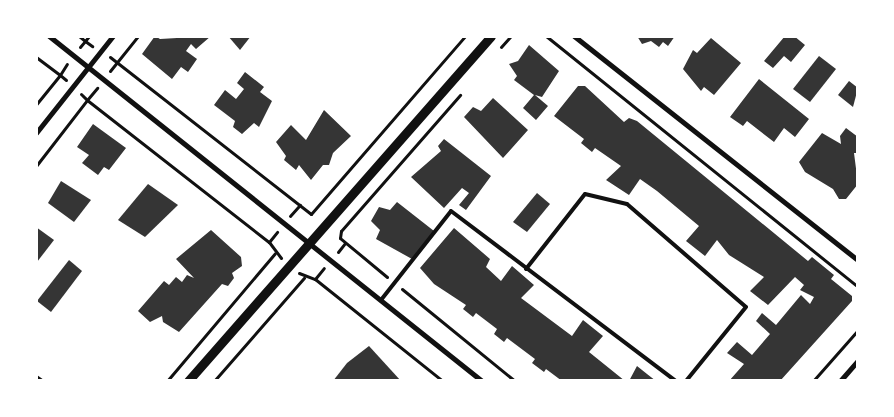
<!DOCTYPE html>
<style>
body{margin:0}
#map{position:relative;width:894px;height:417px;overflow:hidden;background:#fff;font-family:Raleway,sans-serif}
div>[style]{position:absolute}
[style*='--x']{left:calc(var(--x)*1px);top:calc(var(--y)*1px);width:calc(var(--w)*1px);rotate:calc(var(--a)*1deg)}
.building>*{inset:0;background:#353535}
.path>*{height:3px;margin:-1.5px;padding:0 1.5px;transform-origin:1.5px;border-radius:1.5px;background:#111}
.service>*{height:4px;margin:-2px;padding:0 2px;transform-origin:2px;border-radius:2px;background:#111}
.minor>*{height:5px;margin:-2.5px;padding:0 2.5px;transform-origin:2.5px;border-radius:2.5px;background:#111}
.tertiary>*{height:9px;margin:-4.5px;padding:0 4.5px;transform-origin:4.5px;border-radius:4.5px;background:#111}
span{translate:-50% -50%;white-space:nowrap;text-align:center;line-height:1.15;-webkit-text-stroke:4px #fff;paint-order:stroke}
.frame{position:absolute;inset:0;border:38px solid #fff;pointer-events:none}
</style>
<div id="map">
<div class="building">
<i style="clip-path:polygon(155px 36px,160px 39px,211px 36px,196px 49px,191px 44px,186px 51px,197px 59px,188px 72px,181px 67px,172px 79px,142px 54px)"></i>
<i style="clip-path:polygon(228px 36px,251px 36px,240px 50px)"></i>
<i style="clip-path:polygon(637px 36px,675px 36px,668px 46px,663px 42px,659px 47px,651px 41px,642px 44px)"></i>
<i style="clip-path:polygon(785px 36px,794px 36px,805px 45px,791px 62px,784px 56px,773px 68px,764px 61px)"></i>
<i style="clip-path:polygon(711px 38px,741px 63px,714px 95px,704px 87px,701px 91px,683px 69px,693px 50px,697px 53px)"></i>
<i style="clip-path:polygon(529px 45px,559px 71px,542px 97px,535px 95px,548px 106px,536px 120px,523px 108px,534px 95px,514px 80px,517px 76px,509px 64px,518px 61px)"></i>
<i style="clip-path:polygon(819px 56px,836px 69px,810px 102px,793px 89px)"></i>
<i style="clip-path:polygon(245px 72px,264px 87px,260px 92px,272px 101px,259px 127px,254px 123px,242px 134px,233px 127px,235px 121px,214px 105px,225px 90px,236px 99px,244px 89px,237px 83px)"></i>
<i style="clip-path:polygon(759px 79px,809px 119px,795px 137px,784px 128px,774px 142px,747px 121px,743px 126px,730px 117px)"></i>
<i style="clip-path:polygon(849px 81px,858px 88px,853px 107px,838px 95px)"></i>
<i style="clip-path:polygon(578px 86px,585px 86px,624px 122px,629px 118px,637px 121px,808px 261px,812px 257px,834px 275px,831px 279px,852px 296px,852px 301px,780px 381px,729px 381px,744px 364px,727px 353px,737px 342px,752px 355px,770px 334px,756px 321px,762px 313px,776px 325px,801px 295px,810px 304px,814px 297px,800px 290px,804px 285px,795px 277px,768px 305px,750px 291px,764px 277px,729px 255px,717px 240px,705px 256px,686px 241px,699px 226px,657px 191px,640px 179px,629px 195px,606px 180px,621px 166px,595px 148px,592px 152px,581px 143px,584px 139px,554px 116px)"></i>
<i style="clip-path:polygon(493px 98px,528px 130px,503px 158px,464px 117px,473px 107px,481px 111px)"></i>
<i style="clip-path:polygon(324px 110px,351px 136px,333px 153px,329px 165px,323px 165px,311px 180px,299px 165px,296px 170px,284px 160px,286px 156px,276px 142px,291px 125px,306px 140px)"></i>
<i style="clip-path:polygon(93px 124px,126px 148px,109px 170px,104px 167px,98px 175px,82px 163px,89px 155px,77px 147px)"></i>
<i style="clip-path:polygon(846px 128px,858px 137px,858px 153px,854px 153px,858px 184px,846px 199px,839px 199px,833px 189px,805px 172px,799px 162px,822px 133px,841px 144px,840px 136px)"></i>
<i style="clip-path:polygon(444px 139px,491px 176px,466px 210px,459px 205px,469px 193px,462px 188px,444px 208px,411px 177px,441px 151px,438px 146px)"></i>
<i style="clip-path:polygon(61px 181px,91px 200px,74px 222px,48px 203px)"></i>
<i style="clip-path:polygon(148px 184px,178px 205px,145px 237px,118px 220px)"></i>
<i style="clip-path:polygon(537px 193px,550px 204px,527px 232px,513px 222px)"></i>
<i style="clip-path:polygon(397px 202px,434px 231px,412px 259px,376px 239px,380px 230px,371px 221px,379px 207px,390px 210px)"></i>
<i style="clip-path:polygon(36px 227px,54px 240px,37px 262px,36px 261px)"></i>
<i style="clip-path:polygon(454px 228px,490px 259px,486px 267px,501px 281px,512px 266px,534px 285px,521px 298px,572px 336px,583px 320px,603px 336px,589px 352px,625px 381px,562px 381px,546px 369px,544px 372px,532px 363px,535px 359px,507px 338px,504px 342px,494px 334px,497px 329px,476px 313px,473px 317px,463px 309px,466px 305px,434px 284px,420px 268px)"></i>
<i style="clip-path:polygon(211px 230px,241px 257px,242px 266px,232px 273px,234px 278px,228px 286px,222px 284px,179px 332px,163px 322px,162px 316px,150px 322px,138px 311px,164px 281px,169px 285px,176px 277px,182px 282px,187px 275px,194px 278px,176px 259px)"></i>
<i style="clip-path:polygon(69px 260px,82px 271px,51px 312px,37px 301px)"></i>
<i style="clip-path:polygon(369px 346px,401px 381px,333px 381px,347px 363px)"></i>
<i style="clip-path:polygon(637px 366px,647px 374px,656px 381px,629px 381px)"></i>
</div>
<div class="path">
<i style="--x:79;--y:36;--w:8;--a:40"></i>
<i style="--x:85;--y:41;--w:6;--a:-51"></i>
<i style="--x:546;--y:36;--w:400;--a:38.8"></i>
<i style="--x:80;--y:47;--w:8;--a:-50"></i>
<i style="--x:85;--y:41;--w:9;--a:36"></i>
<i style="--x:501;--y:47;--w:15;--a:-48"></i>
<i style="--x:36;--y:57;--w:30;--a:37"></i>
<i style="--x:60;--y:75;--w:38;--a:129"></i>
<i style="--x:110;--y:57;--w:255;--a:38"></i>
<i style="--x:311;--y:214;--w:235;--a:-49.1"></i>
<i style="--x:110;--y:71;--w:45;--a:-51.3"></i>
<i style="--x:66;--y:80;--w:8;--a:-140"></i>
<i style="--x:60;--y:75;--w:13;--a:-58"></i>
<i style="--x:81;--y:94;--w:8;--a:45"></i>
<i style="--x:87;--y:100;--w:16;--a:-50"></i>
<i style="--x:36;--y:166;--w:83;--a:-52.3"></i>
<i style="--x:87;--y:100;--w:231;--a:38"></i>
<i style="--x:269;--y:242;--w:20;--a:53"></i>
<i style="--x:290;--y:216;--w:15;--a:-48"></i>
<i style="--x:269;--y:242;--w:13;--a:-51"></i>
<i style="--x:338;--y:252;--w:11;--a:-52"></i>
<i style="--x:299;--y:273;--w:17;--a:21"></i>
<i style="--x:315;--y:279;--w:164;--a:38.6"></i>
<i style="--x:387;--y:277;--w:61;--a:-140.3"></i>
<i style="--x:340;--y:238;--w:7;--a:-82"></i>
<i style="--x:341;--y:231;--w:181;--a:-48.8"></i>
<i style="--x:315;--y:279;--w:14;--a:-51"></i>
<i style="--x:402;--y:289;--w:146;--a:39.2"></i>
<i style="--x:36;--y:376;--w:9;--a:36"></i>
<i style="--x:167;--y:381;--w:167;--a:-49.8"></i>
<i style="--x:214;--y:381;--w:137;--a:-48.9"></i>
<i style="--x:813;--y:381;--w:68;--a:-48.6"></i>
</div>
<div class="service">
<i style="--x:526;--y:269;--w:95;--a:-51.8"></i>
<i style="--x:585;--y:194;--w:43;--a:13.4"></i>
<i style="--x:627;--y:204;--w:157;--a:40.9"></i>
<i style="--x:746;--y:307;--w:95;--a:129"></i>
<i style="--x:381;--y:300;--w:113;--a:-51.8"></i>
<i style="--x:451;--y:211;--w:282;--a:37.1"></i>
</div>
<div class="minor">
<i style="--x:49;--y:36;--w:554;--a:38.55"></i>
<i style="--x:574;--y:36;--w:362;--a:38.3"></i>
<i style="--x:36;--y:133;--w:124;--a:-51.6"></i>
<i style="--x:840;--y:381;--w:28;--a:-49"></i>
</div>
<div class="tertiary">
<i style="--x:188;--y:381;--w:459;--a:-48.7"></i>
</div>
<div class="frame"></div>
</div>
